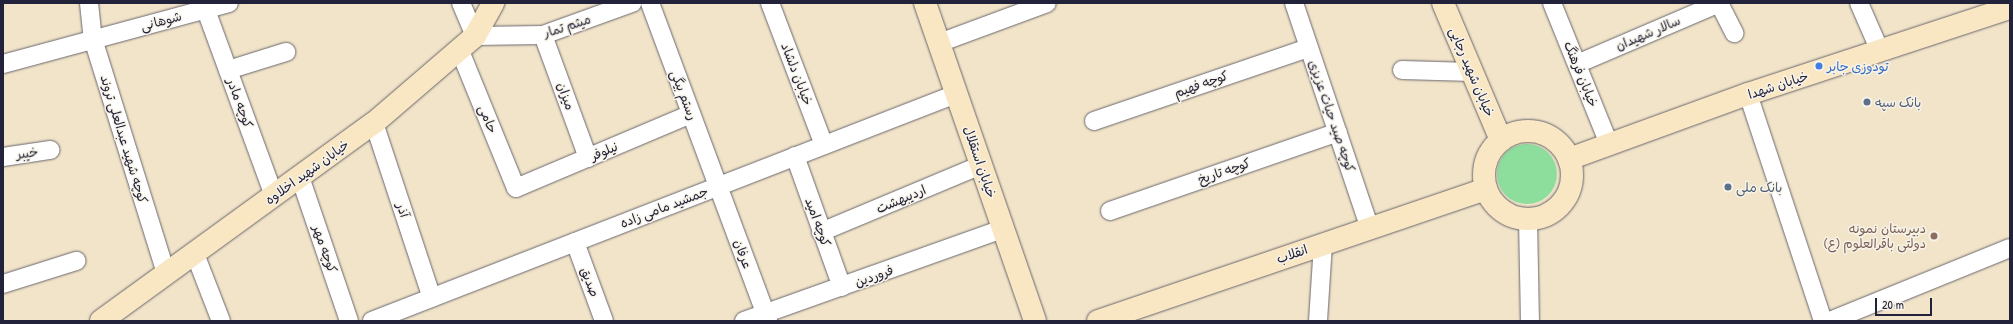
<!DOCTYPE html>
<meta charset="utf-8">
<style>
body{margin:0}
#map{position:relative;width:2013px;height:324px;overflow:hidden;background:#f1e4c9;font-family:"Patrick Hand","Playpen Sans Arabic",sans-serif}
div>[style]{position:absolute}
[style*='--x']{left:calc(var(--x)*1px);top:calc(var(--y)*1px);width:calc(var(--w)*1px);rotate:calc(var(--a)*1deg)}
.green>*{inset:0;background:#8ddd9c}
.round{border-radius:50%}
.roads{filter:drop-shadow(0 0 1px #6a666d) drop-shadow(0 0 1px #6a666d)}
.street>*{height:18px;margin:-9px;padding:0 9px;transform-origin:9px;border-radius:9px;background:#fff}
.secondary>*{height:22px;margin:-11px;padding:0 11px;transform-origin:11px;border-radius:11px;background:#f9e7c3}
.secondary>.ring{margin:-11px;padding:0;box-sizing:content-box;background:none;border:22px solid #f9e7c3;border-radius:50%}
.dots>*{width:11px;height:11px;translate:-50% -50%;box-sizing:border-box;border:2px solid #f7f3e8;border-radius:50%}
span{translate:-50% -50%;white-space:nowrap;text-align:center;line-height:1.15;-webkit-text-stroke:3px #f7f3e8;paint-order:stroke}
.street-label{font-size:13px;color:#22223b}
.shop-label{font-size:13px;color:#366cbe}
.left{translate:0 -50%;text-align:left}
.service-label{font-size:13px;color:#4e5e75}
.education-label{font-size:13px;color:#785e54}
.right{translate:-100% -50%;text-align:right}
.frame{position:absolute;inset:0;border:4px solid #22223b;pointer-events:none}
.scale{position:absolute;left:1875px;top:298px;width:57px;height:18px;box-sizing:border-box;border:2px solid #22223b;border-top:0;padding-left:5px;font-size:12px;line-height:14px;white-space:nowrap;color:#22223b;-webkit-text-stroke:3px #f7f3e8;paint-order:stroke}
</style>
<div id="map">
<div class="green">
<i class="round" style="left:1497px;top:144px;width:60px;height:60px"></i>
</div>
<div class="roads">
<div class="street">
<i style="--x:89;--y:3;--w:36;--a:84"></i>
<i style="--x:93;--y:39;--w:246;--a:72.7"></i>
<i style="--x:461;--y:3;--w:36;--a:67"></i>
<i style="--x:475;--y:36;--w:68;--a:-0.8"></i>
<i style="--x:543;--y:35;--w:95;--a:-19.8"></i>
<i style="--x:650;--y:3;--w:339;--a:69.6"></i>
<i style="--x:770;--y:3;--w:152;--a:69.2"></i>
<i style="--x:1294;--y:3;--w:238;--a:71.4"></i>
<i style="--x:1552;--y:3;--w:152;--a:68"></i>
<i style="--x:1859;--y:3;--w:52;--a:66.4"></i>
<i style="--x:206;--y:10;--w:198;--a:69.9"></i>
<i style="--x:543;--y:35;--w:131;--a:69.9"></i>
<i style="--x:939;--y:43;--w:115;--a:-20.3"></i>
<i style="--x:460;--y:51;--w:148;--a:67.8"></i>
<i style="--x:516;--y:188;--w:190;--a:-22.9"></i>
<i style="--x:3;--y:64;--w:234;--a:-15.1"></i>
<i style="--x:1577;--y:64;--w:155;--a:-23.2"></i>
<i style="--x:1719;--y:3;--w:34;--a:63"></i>
<i style="--x:228;--y:70;--w:61;--a:-17.2"></i>
<i style="--x:1402;--y:70;--w:70;--a:1.6"></i>
<i style="--x:1748;--y:94;--w:239;--a:71.7"></i>
<i style="--x:1094;--y:121;--w:227;--a:-18.8"></i>
<i style="--x:374;--y:123;--w:184;--a:71.7"></i>
<i style="--x:795;--y:156;--w:139;--a:70.3"></i>
<i style="--x:3;--y:157;--w:48;--a:-8.5"></i>
<i style="--x:300;--y:177;--w:152;--a:71.2"></i>
<i style="--x:1110;--y:211;--w:241;--a:-19.1"></i>
<i style="--x:1528;--y:219;--w:102;--a:88.9"></i>
<i style="--x:821;--y:232;--w:173;--a:-22.7"></i>
<i style="--x:575;--y:242;--w:84;--a:69.8"></i>
<i style="--x:195;--y:254;--w:72;--a:68.8"></i>
<i style="--x:3;--y:284;--w:77;--a:-17.5"></i>
<i style="--x:372;--y:321;--w:627;--a:-21.24"></i>
<i style="--x:744;--y:321;--w:275;--a:-19.6"></i>
<i style="--x:1318;--y:321;--w:77;--a:-86.3"></i>
<i style="--x:1830;--y:321;--w:194;--a:-22.1"></i>
</div>
<div class="secondary">
<i style="--x:925;--y:3;--w:336;--a:70.9"></i>
<i style="--x:1443;--y:3;--w:149;--a:67.1"></i>
<i class="ring" style="left:1484px;top:131px;width:66px;height:66px"></i>
<i style="--x:1569;--y:159;--w:190;--a:-20"></i>
<i style="--x:1748;--y:94;--w:276;--a:-18.2"></i>
<i style="--x:101;--y:321;--w:337;--a:-36"></i>
<i style="--x:374;--y:123;--w:133;--a:-40.7"></i>
<i style="--x:475;--y:36;--w:38;--a:-61"></i>
<i style="--x:1098;--y:321;--w:410;--a:-18.8"></i>
</div>
</div>
<div class="dots">
<i style="left:1819px;top:66px;background:#3f7fe0"></i>
<i style="left:1867px;top:102px;background:#5c6f8a"></i>
<i style="left:1728px;top:187px;background:#5c6f8a"></i>
<i style="left:1934px;top:236px;background:#8d6e63"></i>
</div>
<div class="street-label">
<span style="left:161px;top:21px;rotate:-15deg">شوهانی</span>
<span style="left:567px;top:26px;rotate:-18deg">میثم تمار</span>
<span style="left:1648px;top:33px;rotate:-23deg">سالار شهیدان</span>
<span style="left:1472px;top:72px;rotate:67deg">خیابان شهید رجایی</span>
<span style="left:797px;top:74px;rotate:69deg">خیابان دلشاد</span>
<span style="left:1581px;top:74px;rotate:68deg">خیابان فرهنگ</span>
<span style="left:1201px;top:84px;rotate:-19deg">کوچه فهیم</span>
<span style="left:1778px;top:85px;rotate:-18deg">خیابان شهدا</span>
<span style="left:684px;top:95px;rotate:69deg">رستم بیگی</span>
<span style="left:566px;top:96px;rotate:70deg">میزان</span>
<span style="left:240px;top:103px;rotate:70deg">کوچه مادر</span>
<span style="left:1332px;top:116px;rotate:71deg">کوچه صید حیات عزیزی</span>
<span style="left:488px;top:119px;rotate:68deg">حامی</span>
<span style="left:124px;top:139px;rotate:73deg">کوچه شهید عبدالعلی تروند</span>
<span style="left:604px;top:151px;rotate:-23deg">نیلوفر</span>
<span style="left:27px;top:153px;rotate:-8deg">خیبر</span>
<span style="left:980px;top:162px;rotate:71deg">خیابان استقلال</span>
<span style="left:1224px;top:171px;rotate:-19deg">کوچه تاریخ</span>
<span style="left:307px;top:172px;rotate:-36deg">خیابان شهید اخلاوه</span>
<span style="left:901px;top:199px;rotate:-23deg">اردیبهشت</span>
<span style="left:664px;top:207px;rotate:-21deg">جمشید مامی زاده</span>
<span style="left:403px;top:210px;rotate:72deg">آذر</span>
<span style="left:818px;top:222px;rotate:70deg">کوچه امید</span>
<span style="left:325px;top:249px;rotate:71deg">کوچه مهر</span>
<span style="left:743px;top:254px;rotate:70deg">عرفان</span>
<span style="left:1292px;top:254px;rotate:-19deg">انقلاب</span>
<span style="left:874px;top:276px;rotate:-20deg">فروردین</span>
<span style="left:590px;top:282px;rotate:69deg">صدیق</span>
</div>
<div class="shop-label">
<span class="left" style="left:1827px;top:66px">تودوزی جابر</span>
</div>
<div class="service-label">
<span class="left" style="left:1875px;top:102px">بانک سپه</span>
<span class="left" style="left:1736px;top:187px">بانک ملی</span>
</div>
<div class="education-label">
<span class="right" style="left:1926px;top:236px">دبیرستان نمونه<br>دولتی باقرالعلوم (ع)</span>
</div>
<div class="frame"></div>
<div class="scale">20 m</div>
</div>
